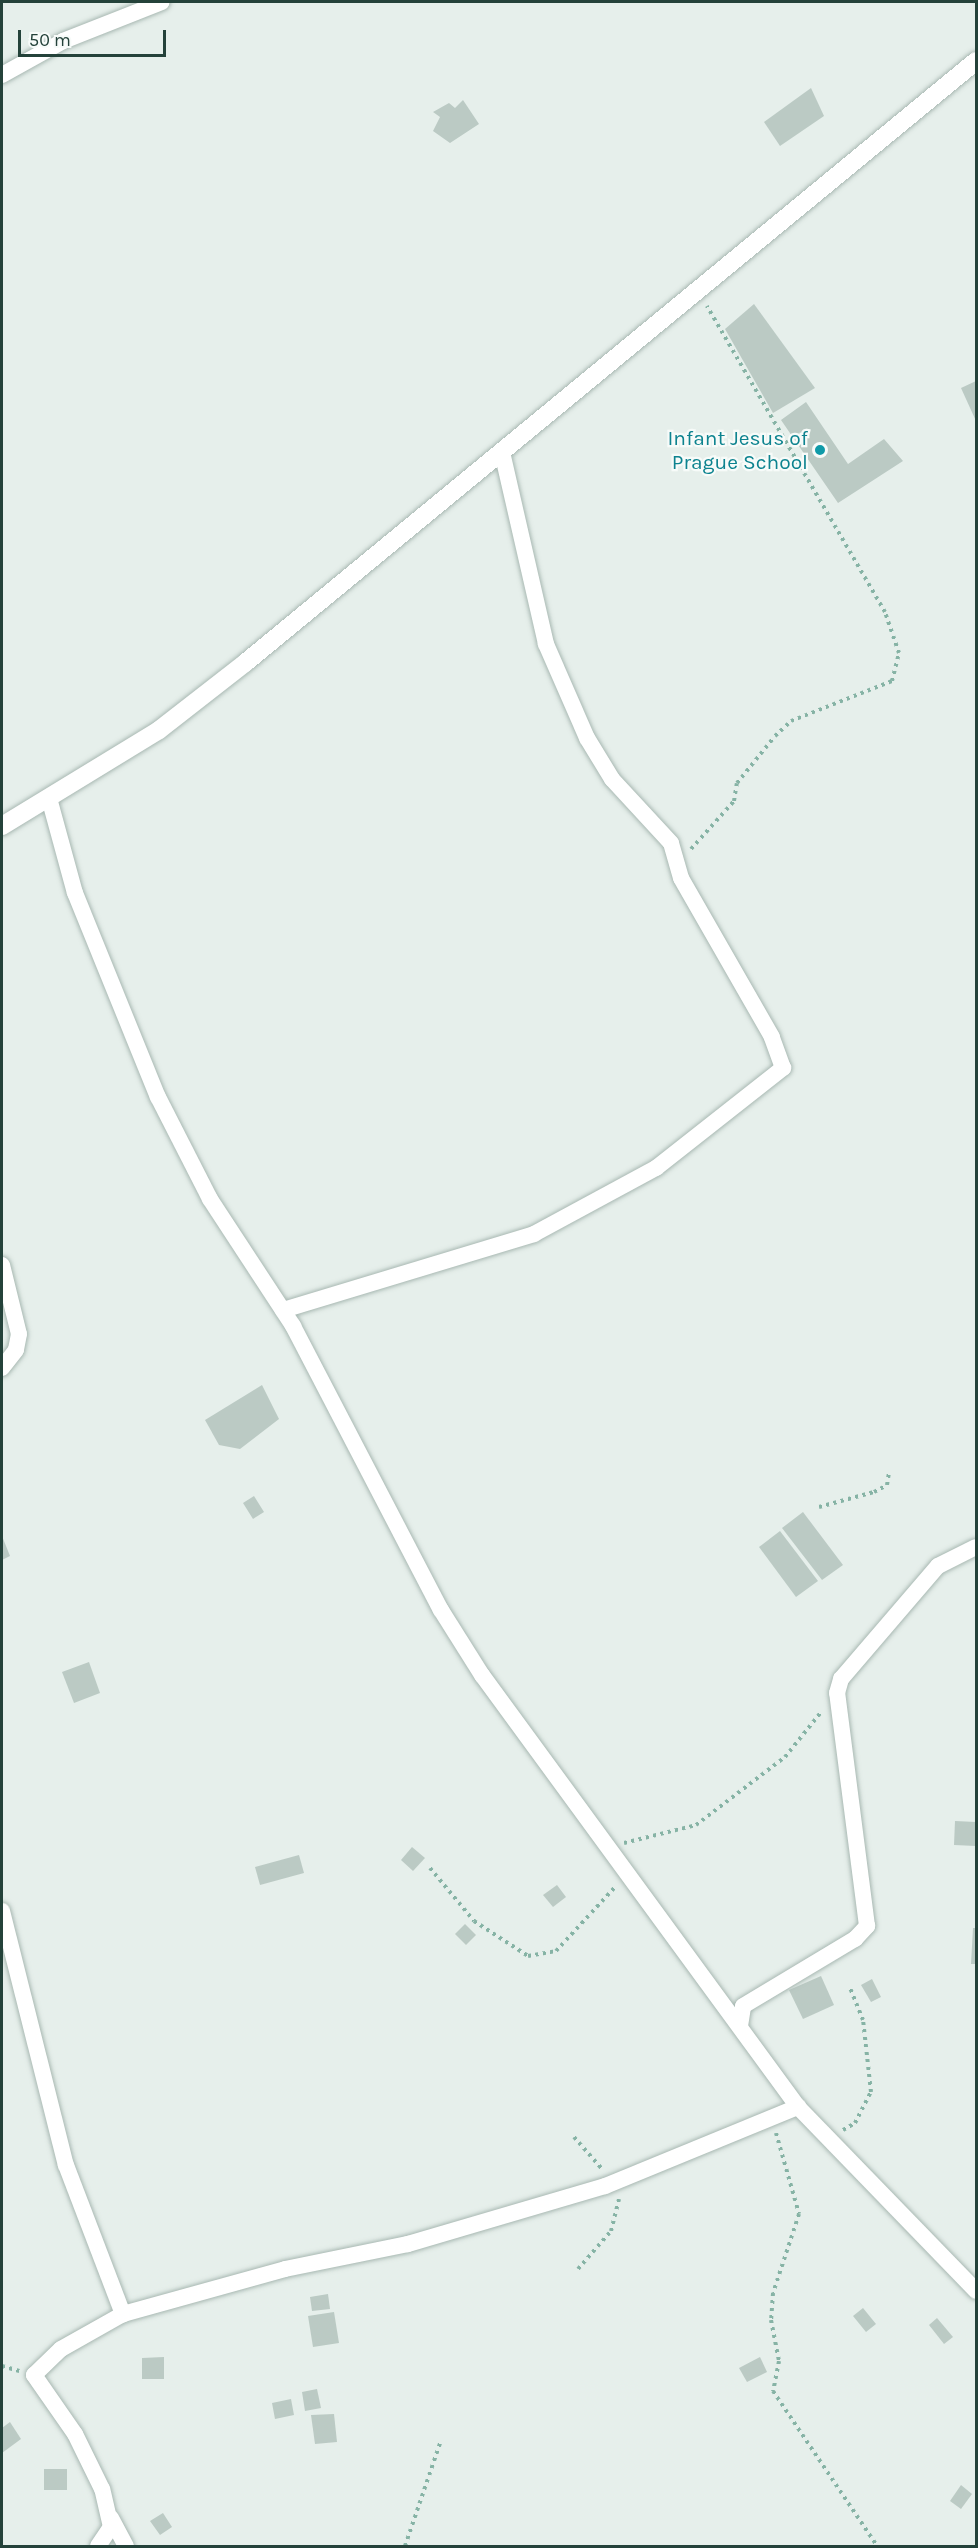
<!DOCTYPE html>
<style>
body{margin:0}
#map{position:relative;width:978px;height:2548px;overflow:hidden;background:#e6efeb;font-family:Karla,sans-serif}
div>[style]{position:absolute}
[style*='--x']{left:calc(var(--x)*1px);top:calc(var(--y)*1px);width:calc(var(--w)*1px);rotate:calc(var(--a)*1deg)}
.building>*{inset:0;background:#bbcac4}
.path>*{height:4px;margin-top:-2px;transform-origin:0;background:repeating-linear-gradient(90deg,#86b3a5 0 3px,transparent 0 7.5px)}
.roads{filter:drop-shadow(0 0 2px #a8b8b2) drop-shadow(0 0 2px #a8b8b2)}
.minor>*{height:16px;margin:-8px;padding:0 8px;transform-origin:8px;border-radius:8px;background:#fff}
.tertiary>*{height:18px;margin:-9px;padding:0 9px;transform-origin:9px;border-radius:9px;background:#fff}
.dots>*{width:16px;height:16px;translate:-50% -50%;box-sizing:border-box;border:3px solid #f7fbf9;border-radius:50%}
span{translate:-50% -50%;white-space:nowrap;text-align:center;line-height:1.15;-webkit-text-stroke:4.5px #f7fbf9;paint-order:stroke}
.culture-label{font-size:21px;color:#0d838f}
.right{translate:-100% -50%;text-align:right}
.frame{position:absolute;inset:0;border:3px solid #24423a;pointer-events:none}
.scale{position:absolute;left:18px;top:30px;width:148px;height:27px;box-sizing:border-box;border:3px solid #24423a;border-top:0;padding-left:8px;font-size:18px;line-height:21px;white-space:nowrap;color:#24423a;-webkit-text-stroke:4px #f7fbf9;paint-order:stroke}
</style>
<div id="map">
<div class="building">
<i style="clip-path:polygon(811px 88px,824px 116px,780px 146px,764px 122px)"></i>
<i style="clip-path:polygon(463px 100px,479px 124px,450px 143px,433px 131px,440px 117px,433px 112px,449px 103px,455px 108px)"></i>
<i style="clip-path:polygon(754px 304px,815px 388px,773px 413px,725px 329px)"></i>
<i style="clip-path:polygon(976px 381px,976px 421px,961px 388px)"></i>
<i style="clip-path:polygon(806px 402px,848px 464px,884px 439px,903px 461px,838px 503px,781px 420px)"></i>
<i style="clip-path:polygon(262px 1385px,279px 1419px,240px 1449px,219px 1445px,205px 1420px)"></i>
<i style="clip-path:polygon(254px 1496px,264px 1512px,253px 1519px,243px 1503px)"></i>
<i style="clip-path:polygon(803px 1512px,843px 1565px,822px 1580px,782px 1528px)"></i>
<i style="clip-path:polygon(780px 1531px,818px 1581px,796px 1597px,759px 1547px)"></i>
<i style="clip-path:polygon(2px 1536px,10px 1556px,2px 1560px)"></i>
<i style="clip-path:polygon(89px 1662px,100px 1693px,74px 1703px,62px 1672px)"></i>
<i style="clip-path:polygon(955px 1821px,976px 1822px,976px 1846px,954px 1845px)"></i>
<i style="clip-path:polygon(412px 1847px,425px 1858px,413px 1871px,401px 1860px)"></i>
<i style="clip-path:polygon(299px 1855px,304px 1873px,260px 1885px,255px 1867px)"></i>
<i style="clip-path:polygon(557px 1885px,566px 1897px,553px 1907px,543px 1895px)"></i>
<i style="clip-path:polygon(465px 1924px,476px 1935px,466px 1945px,455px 1934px)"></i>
<i style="clip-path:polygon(973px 1928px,976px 1928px,976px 1964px,971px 1964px)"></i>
<i style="clip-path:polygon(821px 1976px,834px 2005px,803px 2019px,789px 1990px)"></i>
<i style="clip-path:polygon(872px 1979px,881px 1997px,871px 2002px,861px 1985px)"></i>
<i style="clip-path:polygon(328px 2294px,330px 2309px,312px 2311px,310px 2297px)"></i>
<i style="clip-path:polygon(863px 2308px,876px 2324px,866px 2332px,853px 2316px)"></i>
<i style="clip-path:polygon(334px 2312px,339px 2343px,313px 2347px,308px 2316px)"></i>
<i style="clip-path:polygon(937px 2318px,953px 2337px,944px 2344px,929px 2325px)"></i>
<i style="clip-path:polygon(164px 2357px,164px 2379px,142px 2379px,142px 2358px)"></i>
<i style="clip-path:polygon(760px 2357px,767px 2372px,747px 2382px,739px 2368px)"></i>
<i style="clip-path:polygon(317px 2389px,321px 2408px,305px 2411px,302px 2392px)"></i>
<i style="clip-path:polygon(291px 2399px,294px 2415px,275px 2419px,272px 2403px)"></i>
<i style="clip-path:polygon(334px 2414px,337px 2442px,315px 2444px,311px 2415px)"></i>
<i style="clip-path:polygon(10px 2422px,21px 2439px,2px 2453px,2px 2428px)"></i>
<i style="clip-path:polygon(44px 2469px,67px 2469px,67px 2490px,44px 2490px)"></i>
<i style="clip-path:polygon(961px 2485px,972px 2494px,961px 2509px,950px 2501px)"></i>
<i style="clip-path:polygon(163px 2513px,172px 2527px,160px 2535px,150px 2521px)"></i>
</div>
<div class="path">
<i style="--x:691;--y:849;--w:64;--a:-48.1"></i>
<i style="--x:734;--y:801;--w:18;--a:-81"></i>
<i style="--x:737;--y:783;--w:60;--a:-51"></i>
<i style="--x:775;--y:736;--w:22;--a:-43"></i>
<i style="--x:791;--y:721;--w:109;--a:-21.6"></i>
<i style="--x:892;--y:681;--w:29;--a:-76"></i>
<i style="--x:899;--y:653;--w:43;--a:-108.9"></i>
<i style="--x:885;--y:612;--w:354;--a:-120.2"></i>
<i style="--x:819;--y:1507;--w:57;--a:-15.3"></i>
<i style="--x:874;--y:1492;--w:15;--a:-28"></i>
<i style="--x:887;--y:1485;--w:12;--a:-81"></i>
<i style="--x:624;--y:1843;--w:74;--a:-14"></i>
<i style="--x:696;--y:1825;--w:112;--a:-37.4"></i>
<i style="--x:785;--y:1757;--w:59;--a:-51.2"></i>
<i style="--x:430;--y:1868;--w:69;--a:50.3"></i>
<i style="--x:474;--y:1921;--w:64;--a:32.9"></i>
<i style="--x:528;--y:1956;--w:28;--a:-10"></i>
<i style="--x:556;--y:1951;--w:88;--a:-47.3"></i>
<i style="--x:843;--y:2130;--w:14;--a:-30"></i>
<i style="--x:855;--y:2123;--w:35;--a:-63"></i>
<i style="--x:871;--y:2092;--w:72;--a:-96.3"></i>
<i style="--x:863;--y:2020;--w:35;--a:-112"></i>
<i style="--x:776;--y:2133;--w:84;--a:74.1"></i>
<i style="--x:799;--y:2214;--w:83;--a:108.2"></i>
<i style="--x:773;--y:2293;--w:27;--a:94"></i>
<i style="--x:771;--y:2320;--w:42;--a:79"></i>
<i style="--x:779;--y:2361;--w:31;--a:101"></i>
<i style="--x:773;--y:2391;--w:187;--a:56.1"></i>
<i style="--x:574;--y:2137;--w:44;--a:48.7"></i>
<i style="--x:578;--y:2269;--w:50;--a:-49"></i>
<i style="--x:611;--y:2231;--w:33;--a:-76"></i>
<i style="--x:2;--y:2366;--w:18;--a:16"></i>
<i style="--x:405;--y:2546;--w:109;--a:-71.2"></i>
</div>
<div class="roads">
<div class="minor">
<i style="--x:2;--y:75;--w:70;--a:-29.1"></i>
<i style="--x:63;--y:41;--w:106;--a:-21.5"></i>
<i style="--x:49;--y:798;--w:98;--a:74.7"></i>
<i style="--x:75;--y:893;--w:220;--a:67.9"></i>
<i style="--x:158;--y:1097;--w:114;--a:63"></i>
<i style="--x:210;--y:1199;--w:152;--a:56.8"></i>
<i style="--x:293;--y:1326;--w:320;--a:62.5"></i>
<i style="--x:441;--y:1610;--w:77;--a:57.8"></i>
<i style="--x:482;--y:1675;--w:535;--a:53.82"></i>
<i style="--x:798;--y:2107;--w:256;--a:45.9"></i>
<i style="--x:2;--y:1265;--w:71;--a:76.2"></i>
<i style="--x:19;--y:1334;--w:16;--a:101"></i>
<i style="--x:16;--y:1350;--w:23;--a:128"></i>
<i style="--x:283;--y:1310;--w:262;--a:-16.8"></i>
<i style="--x:534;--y:1234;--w:139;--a:-28.4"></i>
<i style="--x:656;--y:1168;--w:162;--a:-38.2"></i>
<i style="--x:783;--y:1068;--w:33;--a:-110"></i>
<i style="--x:772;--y:1037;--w:183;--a:-119.8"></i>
<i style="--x:681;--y:878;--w:36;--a:-106"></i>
<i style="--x:671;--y:843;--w:87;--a:-132.7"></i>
<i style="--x:612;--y:779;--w:48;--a:-121.4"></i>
<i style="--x:587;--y:738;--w:103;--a:-113.6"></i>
<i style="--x:546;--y:644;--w:197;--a:-102.9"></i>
<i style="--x:2;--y:1911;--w:262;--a:75.9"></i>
<i style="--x:66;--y:2165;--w:160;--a:69.1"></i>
<i style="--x:740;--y:2026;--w:20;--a:-81"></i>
<i style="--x:743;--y:2006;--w:131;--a:-30.9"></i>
<i style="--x:855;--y:1939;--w:18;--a:-47"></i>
<i style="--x:867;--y:1926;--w:235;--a:-97.3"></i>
<i style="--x:837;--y:1693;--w:15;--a:-74"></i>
<i style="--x:841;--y:1679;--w:149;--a:-49.4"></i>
<i style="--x:938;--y:1566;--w:42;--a:-26.6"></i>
<i style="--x:111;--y:2518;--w:32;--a:62"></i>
<i style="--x:98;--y:2546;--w:23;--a:-56"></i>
<i style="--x:111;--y:2527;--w:39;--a:-103"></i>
<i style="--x:102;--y:2489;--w:61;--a:-116.1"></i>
<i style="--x:75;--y:2434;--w:72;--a:-124.8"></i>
<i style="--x:34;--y:2375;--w:37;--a:-44"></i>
<i style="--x:61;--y:2349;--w:71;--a:-29.4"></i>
<i style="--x:123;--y:2314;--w:168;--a:-15.5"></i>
<i style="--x:285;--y:2269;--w:126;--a:-11.5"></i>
<i style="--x:408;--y:2244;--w:205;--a:-16.4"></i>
<i style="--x:605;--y:2186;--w:209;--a:-22.3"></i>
</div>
<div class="tertiary">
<i style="--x:2;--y:826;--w:184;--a:-31.4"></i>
<i style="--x:159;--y:730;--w:109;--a:-37.9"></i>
<i style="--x:245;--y:663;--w:947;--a:-39.47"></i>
</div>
</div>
<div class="dots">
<i style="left:820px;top:450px;background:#0f9aa8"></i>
</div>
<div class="culture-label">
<span class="right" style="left:808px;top:450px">Infant Jesus of<br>Prague School</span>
</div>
<div class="frame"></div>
<div class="scale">50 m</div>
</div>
